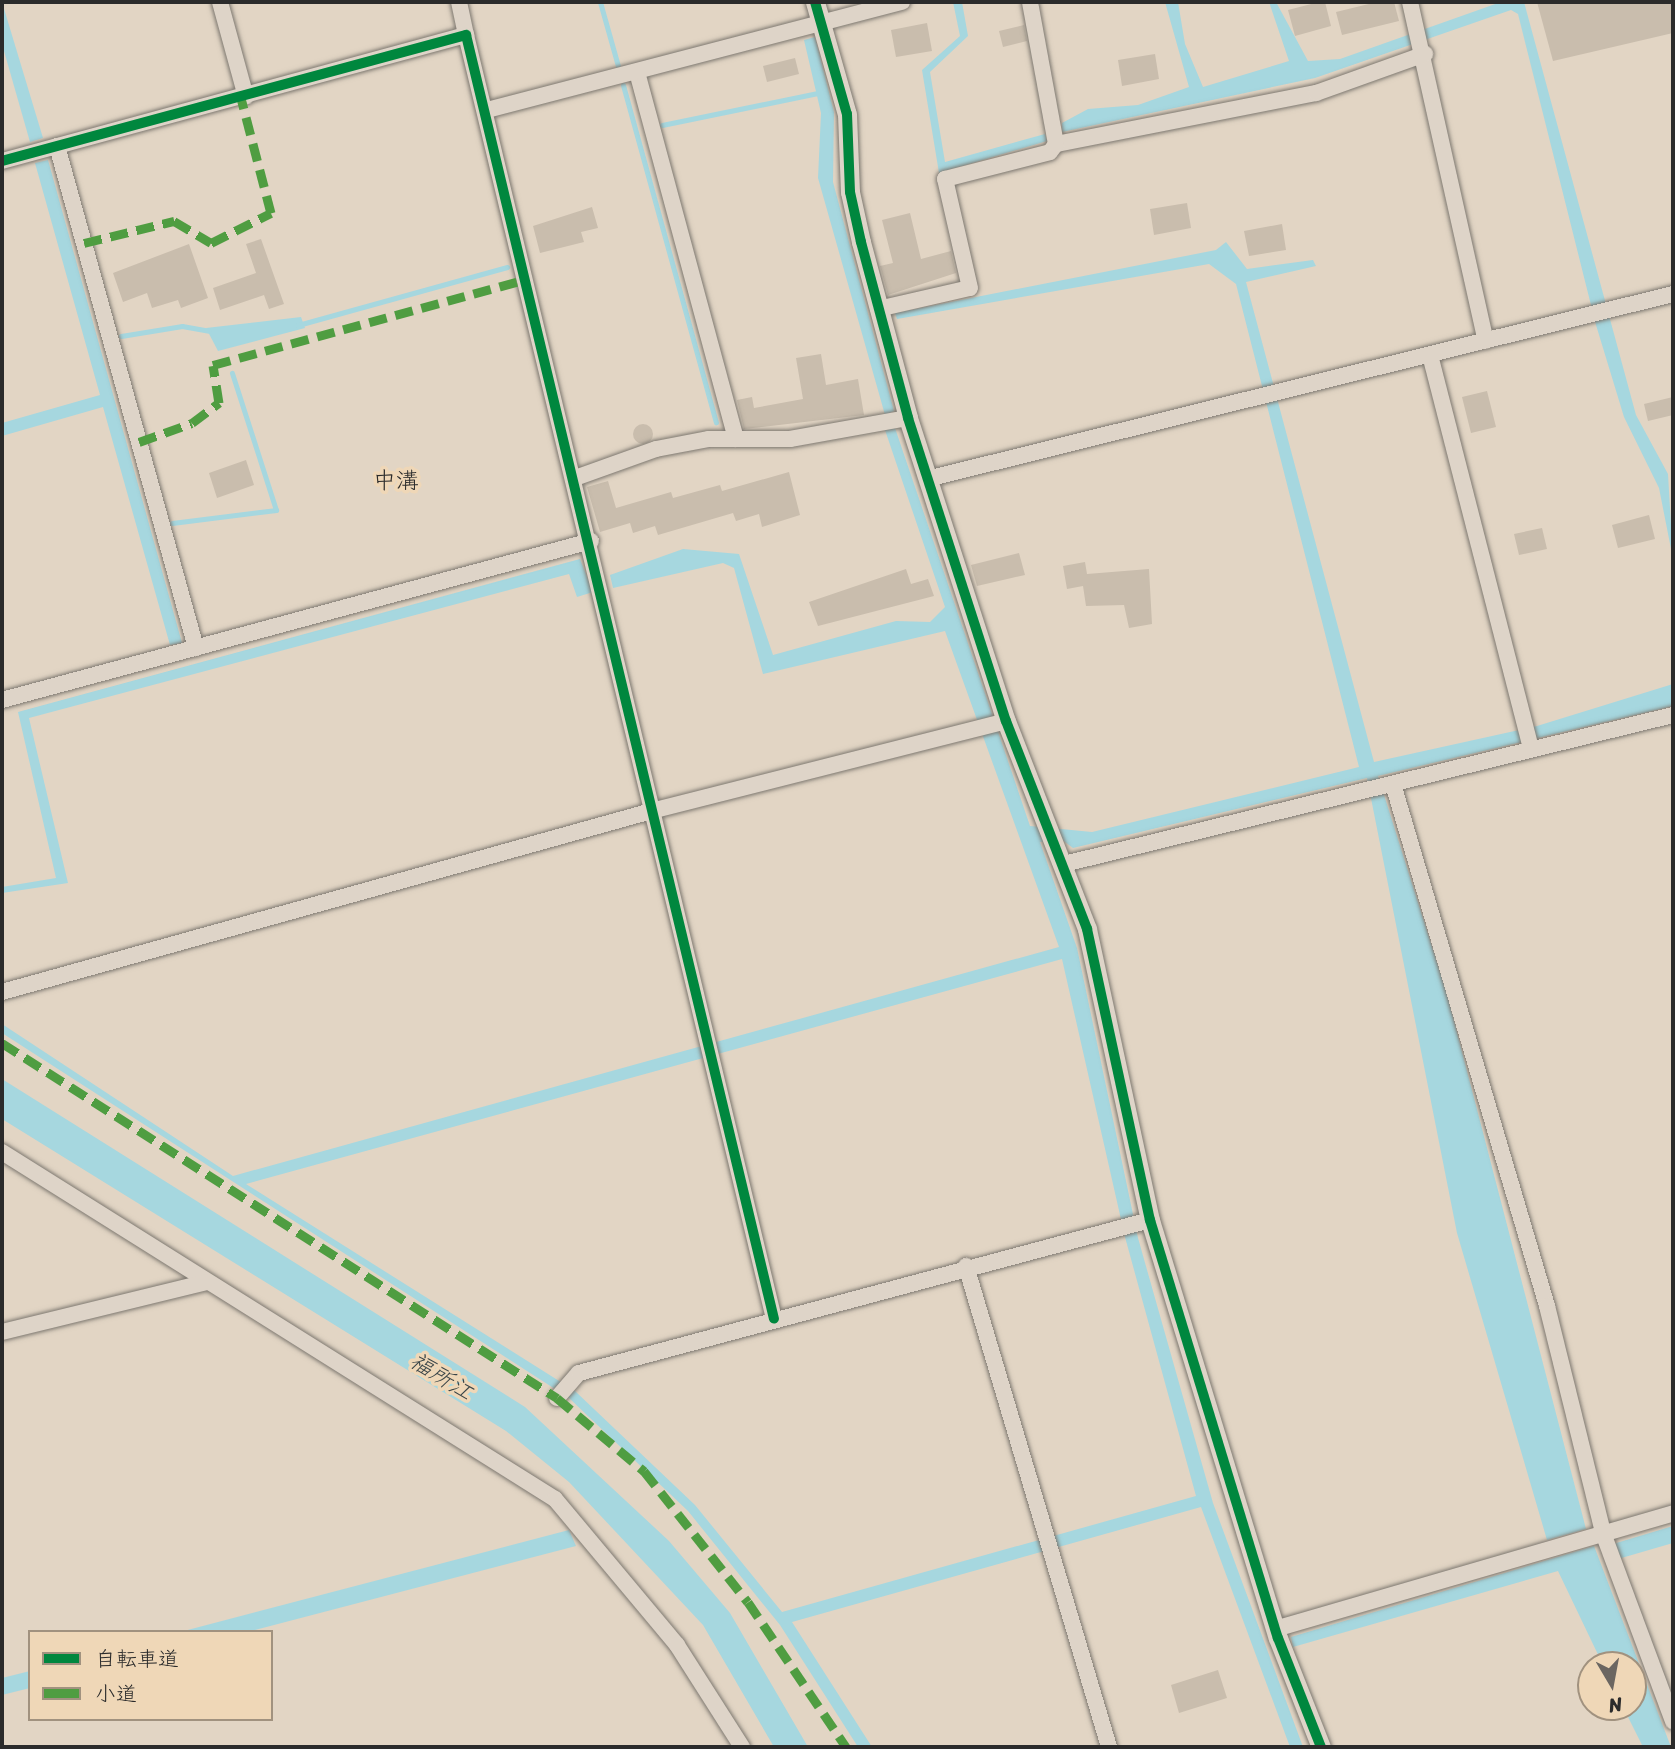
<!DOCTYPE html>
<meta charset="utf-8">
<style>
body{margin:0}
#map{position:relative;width:1675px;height:1749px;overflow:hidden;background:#e2d5c4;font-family:Sriracha,"Klee One",sans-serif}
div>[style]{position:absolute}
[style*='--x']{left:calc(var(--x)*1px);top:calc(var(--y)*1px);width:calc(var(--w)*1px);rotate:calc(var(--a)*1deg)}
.water>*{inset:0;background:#a6d7df}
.stream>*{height:5px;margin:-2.5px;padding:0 2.5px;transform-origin:2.5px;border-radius:2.5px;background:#a6d7df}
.building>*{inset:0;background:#c9bdad}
.round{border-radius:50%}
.roads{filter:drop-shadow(0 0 2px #7d7870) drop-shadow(0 0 2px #7d7870)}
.minor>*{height:16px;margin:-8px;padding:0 8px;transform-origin:8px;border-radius:8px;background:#ded4c8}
.tertiary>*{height:19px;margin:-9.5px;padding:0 9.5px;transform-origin:9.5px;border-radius:9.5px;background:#ded4c8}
.quiet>*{height:9px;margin-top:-4.5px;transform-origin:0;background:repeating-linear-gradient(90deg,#4f9d41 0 18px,transparent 0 27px)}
.cycleway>*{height:10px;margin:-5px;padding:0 5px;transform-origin:5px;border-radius:5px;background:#00873e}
span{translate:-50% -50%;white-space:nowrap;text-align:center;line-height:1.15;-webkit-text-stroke:7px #efd7b7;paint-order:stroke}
.neighbourhood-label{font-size:23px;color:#2b2b2b}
.water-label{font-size:23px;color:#3a4548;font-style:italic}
.frame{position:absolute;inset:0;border:4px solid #2b2b2b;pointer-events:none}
.legend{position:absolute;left:28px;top:1630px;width:245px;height:91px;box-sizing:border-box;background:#efd7b7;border:2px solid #a1927f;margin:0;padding:9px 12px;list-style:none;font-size:21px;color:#2b2b2b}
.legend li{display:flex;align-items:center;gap:14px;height:35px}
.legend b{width:35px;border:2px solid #a1927f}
.north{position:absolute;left:1577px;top:1651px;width:70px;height:70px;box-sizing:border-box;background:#efd7b7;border:2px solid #a1927f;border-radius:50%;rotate:170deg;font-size:19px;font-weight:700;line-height:28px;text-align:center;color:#2b2b2b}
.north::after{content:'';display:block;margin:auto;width:24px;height:32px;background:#6b6661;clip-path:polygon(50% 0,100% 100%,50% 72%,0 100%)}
</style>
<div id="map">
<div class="water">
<i style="clip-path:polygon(2px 2px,43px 138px,30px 142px,2px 44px)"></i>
<i style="clip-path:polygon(953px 2px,962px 2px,968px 36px,930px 72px,945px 162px,1045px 134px,1047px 141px,939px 173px,922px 70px,960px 36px)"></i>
<i style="clip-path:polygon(1165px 2px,1178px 2px,1185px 44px,1203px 87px,1289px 61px,1269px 2px,1276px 2px,1308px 61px,1340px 59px,1501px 2px,1524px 2px,1636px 415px,1668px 474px,1673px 559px,1659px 488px,1624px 417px,1596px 325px,1518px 14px,1511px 10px,1315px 78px,1062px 132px,1062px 123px,1088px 109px,1138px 105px,1189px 87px)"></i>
<i style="clip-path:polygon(815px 37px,834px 112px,833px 182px,894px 411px,885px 415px,818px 178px,821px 113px,804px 40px)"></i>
<i style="clip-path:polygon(48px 160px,182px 643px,170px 645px,103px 407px,2px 436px,2px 423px,100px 395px,35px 163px)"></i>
<i style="clip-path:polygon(evenodd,1226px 242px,1247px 269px,1313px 260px,1316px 266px,1246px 282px,1374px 762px,1537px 726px,1673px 684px,1673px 706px,1378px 776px,1447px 994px,1586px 1529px,1547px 1540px,1457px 1233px,1367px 778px,1073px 848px,1061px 839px,1040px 842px,1077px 948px,1138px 1238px,1213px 1503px,1303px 1747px,1290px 1747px,1201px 1507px,792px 1622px,872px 1747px,858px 1747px,780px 1625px,688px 1511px,569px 1398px,2px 1033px,2px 1024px,233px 1176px,1059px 947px,945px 631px,763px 674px,734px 568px,723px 563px,613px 588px,610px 575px,683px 549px,739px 554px,773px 655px,896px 621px,930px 622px,945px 607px,885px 430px,895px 428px,1030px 826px,1092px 832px,1359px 767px,1236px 284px,1209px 264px,897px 319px,895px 313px,1216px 250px,1226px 242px,1062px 959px,1125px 1237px,1196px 1496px,782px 1612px,695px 1505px,575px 1391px,246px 1184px,1062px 959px)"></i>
<i style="clip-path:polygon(301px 317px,305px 328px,218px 351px,206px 328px)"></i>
<i style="clip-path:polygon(580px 559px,593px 592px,577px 597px,569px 574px,29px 718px,68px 883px,2px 893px,2px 887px,56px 878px,18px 712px)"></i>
<i style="clip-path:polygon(2px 1079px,525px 1407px,669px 1541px,730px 1613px,808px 1747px,774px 1747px,703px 1625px,569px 1482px,506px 1431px,2px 1119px)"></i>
<i style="clip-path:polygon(1673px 1526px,1673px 1543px,1618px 1559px,1613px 1544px)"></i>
<i style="clip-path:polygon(569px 1530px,576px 1546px,247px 1632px,180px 1632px)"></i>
<i style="clip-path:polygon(1594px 1546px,1671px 1747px,1643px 1747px,1623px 1707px,1633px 1707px,1633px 1665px,1603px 1665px,1558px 1571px,1293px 1647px,1291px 1637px)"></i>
<i style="clip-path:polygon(30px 1671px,30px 1688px,2px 1695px,2px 1678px)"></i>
</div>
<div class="stream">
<i style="--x:600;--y:2;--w:66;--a:74.3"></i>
<i style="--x:623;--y:85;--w:350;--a:74.6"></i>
<i style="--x:662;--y:125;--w:159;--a:-11.6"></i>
<i style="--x:298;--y:325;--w:217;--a:-15.5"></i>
<i style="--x:121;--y:336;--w:62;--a:-9.3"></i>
<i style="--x:182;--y:326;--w:27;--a:10"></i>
<i style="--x:172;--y:523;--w:105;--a:-7.1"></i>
<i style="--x:276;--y:510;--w:144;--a:-107.8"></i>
</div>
<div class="building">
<i style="clip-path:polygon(1319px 2px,1325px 2px,1331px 26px,1295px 36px,1288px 10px)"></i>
<i style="clip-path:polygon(1377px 2px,1394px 2px,1399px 21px,1342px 35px,1336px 12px)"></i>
<i style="clip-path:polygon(1537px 2px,1673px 2px,1673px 33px,1553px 61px)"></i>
<i style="clip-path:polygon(927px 23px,932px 51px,896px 57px,891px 30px)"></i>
<i style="clip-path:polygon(1024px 25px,1027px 41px,1003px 47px,999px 31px)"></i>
<i style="clip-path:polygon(1155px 54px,1159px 79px,1122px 86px,1118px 60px)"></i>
<i style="clip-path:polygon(795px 58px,799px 74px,767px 82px,763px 66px)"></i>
<i style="clip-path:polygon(1187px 203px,1191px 228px,1154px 235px,1150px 209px)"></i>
<i style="clip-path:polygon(592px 207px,598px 228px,581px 232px,584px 242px,540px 253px,533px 226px)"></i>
<i style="clip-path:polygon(910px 213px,921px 259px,951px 251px,956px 273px,888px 295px,880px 266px,893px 263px,882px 220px)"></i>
<i style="clip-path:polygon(1282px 224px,1286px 250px,1249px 256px,1244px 231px)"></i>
<i style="clip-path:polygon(261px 239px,284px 304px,269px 309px,264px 295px,220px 310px,213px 288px,256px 273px,246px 244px)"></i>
<i style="clip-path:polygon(189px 244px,208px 298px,181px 308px,178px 300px,152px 308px,147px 293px,123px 302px,113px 273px)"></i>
<i style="clip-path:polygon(821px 354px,826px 385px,858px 379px,864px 415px,744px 429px,737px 400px,752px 397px,754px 408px,803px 399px,796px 358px)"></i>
<i style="clip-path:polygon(1487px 391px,1496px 427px,1471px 433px,1462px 397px)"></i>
<i style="clip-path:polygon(1673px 397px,1673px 415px,1648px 421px,1644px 404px)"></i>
<i class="round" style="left:633px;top:424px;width:20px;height:20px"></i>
<i style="clip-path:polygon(246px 460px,254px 485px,217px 498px,209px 473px)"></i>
<i style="clip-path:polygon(789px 472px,800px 515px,762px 527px,759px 514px,736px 521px,733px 513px,658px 535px,655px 526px,633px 533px,630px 523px,600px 532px,587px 487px,608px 481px,616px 508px,671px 492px,673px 498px,720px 485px,722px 491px)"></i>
<i style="clip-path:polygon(1649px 515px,1655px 539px,1618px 548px,1612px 525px)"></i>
<i style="clip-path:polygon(1542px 528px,1547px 549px,1519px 555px,1514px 534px)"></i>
<i style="clip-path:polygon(1019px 553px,1025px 575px,977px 586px,971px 565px)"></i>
<i style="clip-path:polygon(1085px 562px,1087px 574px,1149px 569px,1152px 624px,1129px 628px,1124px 605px,1086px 606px,1083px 586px,1067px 589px,1063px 566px)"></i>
<i style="clip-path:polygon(906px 569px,911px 584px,928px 579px,934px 596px,818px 626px,809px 602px)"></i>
<i style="clip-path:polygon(1218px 1670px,1227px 1698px,1179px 1713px,1171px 1685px)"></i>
</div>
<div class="roads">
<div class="minor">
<i style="--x:220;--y:2;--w:98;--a:74.7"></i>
<i style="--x:459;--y:2;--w:34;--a:78"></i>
<i style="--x:1410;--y:2;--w:347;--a:77.4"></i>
<i style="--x:637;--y:72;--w:380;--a:74.9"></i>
<i style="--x:487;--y:110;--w:429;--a:-14.6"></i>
<i style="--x:1056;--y:144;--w:265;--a:-11.1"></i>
<i style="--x:1316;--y:93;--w:116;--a:-19.7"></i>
<i style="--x:57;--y:146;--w:521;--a:74.52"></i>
<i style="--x:2;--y:161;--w:481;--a:-15.2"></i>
<i style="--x:466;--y:35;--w:1320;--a:76.51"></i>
<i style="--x:878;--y:309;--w:94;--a:-12.9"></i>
<i style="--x:970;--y:288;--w:112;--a:-102.9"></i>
<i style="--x:945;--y:179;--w:108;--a:-14.4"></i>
<i style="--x:1050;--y:152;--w:10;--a:-53"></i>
<i style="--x:1056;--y:144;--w:144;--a:-100.4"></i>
<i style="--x:1430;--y:355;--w:406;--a:75.6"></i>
<i style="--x:575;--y:478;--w:86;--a:-19.7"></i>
<i style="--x:656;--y:449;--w:54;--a:-10.7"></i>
<i style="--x:709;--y:439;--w:81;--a:0"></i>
<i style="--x:790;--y:439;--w:120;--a:-10.1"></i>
<i style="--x:927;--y:479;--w:769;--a:-13.93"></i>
<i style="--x:2;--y:700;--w:610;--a:-15.11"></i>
<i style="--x:1393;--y:784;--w:544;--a:73.56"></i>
<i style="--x:1547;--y:1306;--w:234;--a:76.1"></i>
<i style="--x:1603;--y:1533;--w:201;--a:69.6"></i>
<i style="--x:1064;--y:864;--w:627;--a:-13.75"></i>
<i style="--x:2;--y:992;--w:678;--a:-15.57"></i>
<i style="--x:655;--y:810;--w:362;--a:-14.2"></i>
<i style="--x:2;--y:1152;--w:653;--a:32.11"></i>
<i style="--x:555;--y:1499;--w:190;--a:50.1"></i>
<i style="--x:677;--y:1645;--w:121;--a:57.5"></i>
<i style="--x:966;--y:1266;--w:502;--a:73.44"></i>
<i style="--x:2;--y:1332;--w:211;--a:-13.7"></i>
<i style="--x:557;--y:1398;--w:33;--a:-49"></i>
<i style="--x:579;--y:1373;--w:591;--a:-15"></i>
<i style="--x:1275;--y:1629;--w:415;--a:-16.2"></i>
</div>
<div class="tertiary">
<i style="--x:815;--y:2;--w:116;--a:74.1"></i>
<i style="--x:847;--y:114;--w:78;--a:87.8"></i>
<i style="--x:850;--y:192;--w:51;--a:77.6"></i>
<i style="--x:861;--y:242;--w:182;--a:75"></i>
<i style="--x:908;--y:418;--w:318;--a:72.1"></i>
<i style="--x:1006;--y:721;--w:223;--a:68.7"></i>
<i style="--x:1087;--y:929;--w:298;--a:77.8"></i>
<i style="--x:1150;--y:1220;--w:437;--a:73"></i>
<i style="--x:1278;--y:1638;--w:117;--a:68.5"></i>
</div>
</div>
<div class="quiet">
<i style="--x:84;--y:243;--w:93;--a:-13.7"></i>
<i style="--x:174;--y:221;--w:43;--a:30.7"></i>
<i style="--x:211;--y:243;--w:67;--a:-26.6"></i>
<i style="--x:271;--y:213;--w:119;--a:-104.6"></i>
<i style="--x:139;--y:442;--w:56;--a:-19.7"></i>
<i style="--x:192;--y:423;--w:34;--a:-37"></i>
<i style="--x:219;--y:403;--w:38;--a:-99"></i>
<i style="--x:213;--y:365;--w:327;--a:-15.3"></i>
<i style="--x:2;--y:1043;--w:659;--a:32.6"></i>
<i style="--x:557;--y:1398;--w:114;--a:40"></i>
<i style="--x:644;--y:1471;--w:167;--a:51.6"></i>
<i style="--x:748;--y:1602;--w:175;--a:55.9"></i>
</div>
<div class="cycleway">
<i style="--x:815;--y:2;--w:116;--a:74.1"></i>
<i style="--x:847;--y:114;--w:78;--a:87.8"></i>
<i style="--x:850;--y:192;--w:51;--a:77.6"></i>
<i style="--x:861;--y:242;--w:182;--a:75"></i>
<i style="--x:908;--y:418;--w:318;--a:72.1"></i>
<i style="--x:1006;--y:721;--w:223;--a:68.7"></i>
<i style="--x:1087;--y:929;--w:298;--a:77.8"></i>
<i style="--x:1150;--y:1220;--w:437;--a:73"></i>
<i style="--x:1278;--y:1638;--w:117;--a:68.5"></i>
<i style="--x:2;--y:161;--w:481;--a:-15.2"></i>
<i style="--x:466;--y:35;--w:1320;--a:76.51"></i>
</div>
<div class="neighbourhood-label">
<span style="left:396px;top:481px">中溝</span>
</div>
<div class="water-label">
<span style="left:441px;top:1377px;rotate:32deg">福所江</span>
</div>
<div class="frame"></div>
<ul class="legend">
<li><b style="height:9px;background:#00873e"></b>自転車道</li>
<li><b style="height:9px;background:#4f9d41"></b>小道</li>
</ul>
<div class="north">N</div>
</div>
